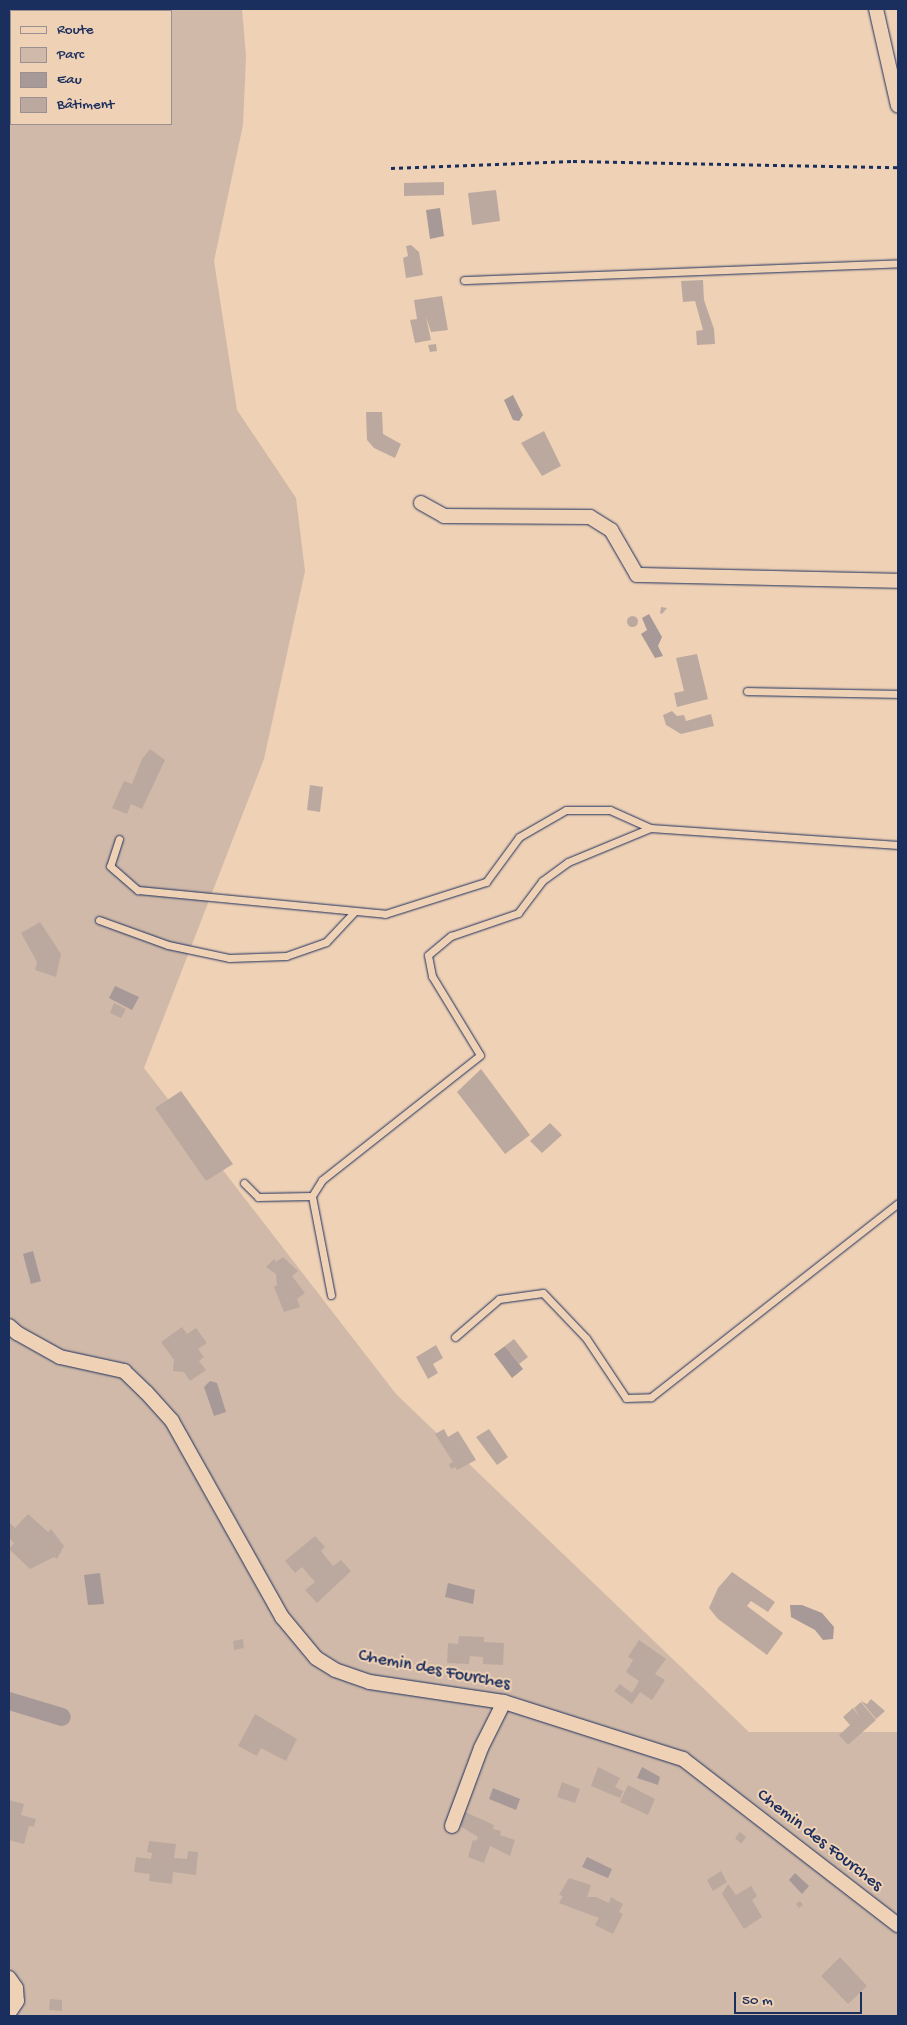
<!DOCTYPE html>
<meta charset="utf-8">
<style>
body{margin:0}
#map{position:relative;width:907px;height:2025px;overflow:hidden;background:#efd1b5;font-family:"Gochi Hand",sans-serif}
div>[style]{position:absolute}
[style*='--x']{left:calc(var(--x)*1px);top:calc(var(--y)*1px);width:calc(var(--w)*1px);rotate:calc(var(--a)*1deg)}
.green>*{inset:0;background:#d0b9a8}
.water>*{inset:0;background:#a69997}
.canal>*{height:18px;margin:-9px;padding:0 9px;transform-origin:9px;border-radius:9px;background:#a69997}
.building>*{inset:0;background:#bba9a0}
.round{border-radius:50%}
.path>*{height:3px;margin-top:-1.5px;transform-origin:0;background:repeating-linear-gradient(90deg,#1b2f5e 0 4px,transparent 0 8px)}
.roads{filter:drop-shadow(0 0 1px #1b2f5e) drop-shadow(0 0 1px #1b2f5e)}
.lane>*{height:7px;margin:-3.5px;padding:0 3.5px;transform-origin:3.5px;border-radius:3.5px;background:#efd1b5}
.street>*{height:14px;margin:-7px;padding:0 7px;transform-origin:7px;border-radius:7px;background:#efd1b5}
span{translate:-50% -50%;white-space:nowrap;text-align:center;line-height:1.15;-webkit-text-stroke:4px #efd1b5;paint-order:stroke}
.street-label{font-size:18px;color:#1b2f5e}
.frame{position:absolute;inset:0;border:10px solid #1b2f5e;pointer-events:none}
.legend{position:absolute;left:10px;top:10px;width:162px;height:115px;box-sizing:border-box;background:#efd1b5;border:1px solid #9a9092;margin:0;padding:6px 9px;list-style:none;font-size:15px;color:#1b2f5e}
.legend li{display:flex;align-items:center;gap:10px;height:25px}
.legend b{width:25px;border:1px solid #9a9092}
.scale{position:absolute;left:734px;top:1992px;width:128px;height:22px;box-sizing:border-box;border:2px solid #1b2f5e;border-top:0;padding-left:6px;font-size:15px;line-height:18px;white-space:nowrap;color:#1b2f5e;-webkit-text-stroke:4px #efd1b5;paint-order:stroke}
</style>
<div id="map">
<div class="green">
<i style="clip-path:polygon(evenodd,9px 9px,242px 9px,246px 56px,243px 125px,214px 261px,237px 410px,296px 498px,305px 571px,264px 759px,144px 1068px,396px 1394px,749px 1732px,898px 1732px,898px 2016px,9px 2016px,9px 9px,11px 11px,171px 11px,171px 124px,11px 124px,11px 11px)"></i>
</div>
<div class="water">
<i style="clip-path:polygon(440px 208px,444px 236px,430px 239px,426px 210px)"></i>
<i style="clip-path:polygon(513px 395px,523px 415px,519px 421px,513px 420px,504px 400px)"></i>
<i style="clip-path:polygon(649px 614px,662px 637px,658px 646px,663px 656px,655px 658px,641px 634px,647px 630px,642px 618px)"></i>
<i style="clip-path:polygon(115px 986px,139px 997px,132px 1010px,109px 998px)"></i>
<i style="clip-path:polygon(33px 1251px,41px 1281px,31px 1284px,23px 1254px)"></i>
<i style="clip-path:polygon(505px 1346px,523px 1369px,512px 1378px,494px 1354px)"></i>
<i style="clip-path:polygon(210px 1381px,217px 1383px,226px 1412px,214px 1416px,204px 1387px)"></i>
<i style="clip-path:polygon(100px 1573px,104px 1604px,88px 1605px,84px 1575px)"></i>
<i style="clip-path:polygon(448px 1583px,475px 1590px,473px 1604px,445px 1597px)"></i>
<i style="clip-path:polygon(790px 1605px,802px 1605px,822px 1613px,834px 1627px,833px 1639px,823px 1640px,815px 1630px,791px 1617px)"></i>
<i style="clip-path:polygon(642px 1767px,660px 1777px,658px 1785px,637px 1778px)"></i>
<i style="clip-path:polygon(493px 1788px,520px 1799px,516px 1810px,489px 1799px)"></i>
<i style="clip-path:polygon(587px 1857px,612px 1869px,608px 1878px,582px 1867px)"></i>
<i style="clip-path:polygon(795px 1873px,809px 1886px,802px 1894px,789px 1880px)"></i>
</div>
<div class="canal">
<i style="--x:9;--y:1701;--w:55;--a:16.8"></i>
</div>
<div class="building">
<i style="clip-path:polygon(444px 182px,444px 195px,404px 196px,404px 183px)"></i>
<i style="clip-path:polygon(496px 190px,500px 221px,472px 225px,468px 193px)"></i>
<i style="clip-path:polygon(411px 245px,419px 252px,423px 275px,406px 278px,403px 258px,408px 256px,406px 246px)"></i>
<i style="clip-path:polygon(703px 280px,704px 300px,714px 329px,715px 344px,697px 345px,696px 331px,703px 330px,695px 301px,683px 302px,681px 281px)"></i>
<i style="clip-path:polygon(442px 296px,448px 330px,431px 332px,426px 317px,431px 340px,415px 343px,410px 320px,417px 319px,414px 300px)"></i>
<i style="clip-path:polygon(436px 344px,437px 351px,430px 352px,428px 345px)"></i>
<i style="clip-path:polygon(366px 412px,382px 412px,383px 434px,401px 444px,395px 458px,374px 448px,367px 440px)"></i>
<i style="clip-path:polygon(544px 431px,561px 466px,542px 476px,521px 443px)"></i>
<i style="clip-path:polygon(661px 607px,667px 608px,662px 614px,660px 613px)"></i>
<i class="round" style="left:626.5px;top:615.5px;width:11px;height:11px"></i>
<i style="clip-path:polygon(697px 654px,708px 699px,677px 707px,674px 693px,684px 691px,676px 658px)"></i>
<i style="clip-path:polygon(672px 711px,677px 716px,684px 715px,686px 721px,711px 714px,714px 726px,681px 734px,666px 725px,663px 715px)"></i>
<i style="clip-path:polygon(150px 749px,165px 760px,142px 809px,131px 804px,127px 814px,112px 808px,124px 781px,132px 784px,142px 759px)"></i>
<i style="clip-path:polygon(310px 785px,323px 787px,320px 812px,307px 810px)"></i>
<i style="clip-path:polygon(40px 922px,61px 954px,56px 977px,35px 970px,37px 962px,21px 933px)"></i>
<i style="clip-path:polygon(114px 1003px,126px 1009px,121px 1018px,110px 1013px)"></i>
<i style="clip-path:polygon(481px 1069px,530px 1135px,505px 1154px,457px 1092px)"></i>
<i style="clip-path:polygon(181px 1091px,233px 1164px,206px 1181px,155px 1108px)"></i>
<i style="clip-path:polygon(550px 1123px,562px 1135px,542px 1153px,530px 1141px)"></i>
<i style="clip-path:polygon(283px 1257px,298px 1271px,292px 1276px,305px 1293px,297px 1299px,300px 1307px,284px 1312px,274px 1287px,277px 1285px,276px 1274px,266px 1267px,274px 1259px,276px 1262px)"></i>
<i style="clip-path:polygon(182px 1327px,187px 1334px,196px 1328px,207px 1343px,198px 1349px,204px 1357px,199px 1361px,206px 1370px,190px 1381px,184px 1372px,173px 1371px,174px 1360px,161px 1342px)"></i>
<i style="clip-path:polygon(514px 1339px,528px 1357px,519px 1364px,505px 1346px)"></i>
<i style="clip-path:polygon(436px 1345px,443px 1358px,433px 1364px,438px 1373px,428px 1379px,416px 1357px)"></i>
<i style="clip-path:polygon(444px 1429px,448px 1437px,458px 1431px,476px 1460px,457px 1470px,455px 1467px,451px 1469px,449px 1464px,453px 1462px,435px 1434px)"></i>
<i style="clip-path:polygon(489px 1429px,508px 1457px,497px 1465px,476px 1437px)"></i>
<i style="clip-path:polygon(28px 1514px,48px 1532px,51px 1529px,64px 1546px,57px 1559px,54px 1557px,30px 1569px,9px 1549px,14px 1543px,9px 1538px,9px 1522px,15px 1528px)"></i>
<i style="clip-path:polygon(315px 1536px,325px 1547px,321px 1551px,333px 1566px,341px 1560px,351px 1571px,317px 1603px,305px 1590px,315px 1582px,302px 1567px,295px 1573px,285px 1561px)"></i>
<i style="clip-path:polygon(732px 1572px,775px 1602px,768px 1612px,751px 1601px,747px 1606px,783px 1633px,767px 1655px,718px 1619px,709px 1608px,718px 1588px)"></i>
<i style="clip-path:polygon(459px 1636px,484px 1637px,484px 1642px,504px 1643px,503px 1665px,483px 1664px,483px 1657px,470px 1656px,469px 1664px,447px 1663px,448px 1643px,458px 1644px)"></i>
<i style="clip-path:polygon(243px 1639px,244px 1648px,234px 1650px,233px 1641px)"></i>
<i style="clip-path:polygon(639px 1640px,666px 1659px,655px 1674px,665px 1680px,652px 1700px,640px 1692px,632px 1704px,614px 1691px,620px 1684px,632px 1693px,639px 1681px,626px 1672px,633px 1660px,628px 1657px)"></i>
<i style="clip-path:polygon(871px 1699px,885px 1711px,876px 1719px,861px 1701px,867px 1704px)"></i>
<i style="clip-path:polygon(861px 1702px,876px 1720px,848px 1745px,839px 1735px,850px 1725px,843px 1717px,853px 1708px,860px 1717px,854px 1708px)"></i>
<i style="clip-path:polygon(255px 1714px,297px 1739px,286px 1761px,261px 1748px,257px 1756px,238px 1746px)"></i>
<i style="clip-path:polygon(598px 1767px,620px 1778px,615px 1787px,623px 1791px,620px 1798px,591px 1786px)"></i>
<i style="clip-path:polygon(562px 1782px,580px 1789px,575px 1803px,557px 1797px)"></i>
<i style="clip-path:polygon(628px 1785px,655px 1799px,648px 1815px,620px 1802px)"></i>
<i style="clip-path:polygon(9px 1800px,24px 1804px,21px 1815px,36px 1819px,34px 1827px,29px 1826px,24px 1844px,9px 1840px)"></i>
<i style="clip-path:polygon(465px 1812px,494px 1825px,493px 1829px,501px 1831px,500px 1835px,515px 1840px,510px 1856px,490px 1846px,484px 1863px,468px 1857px,473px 1840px,476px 1841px,478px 1837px,457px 1824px)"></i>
<i style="clip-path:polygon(740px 1832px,746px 1837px,741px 1844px,735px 1838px)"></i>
<i style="clip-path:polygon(149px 1841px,176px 1844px,174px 1858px,187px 1859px,188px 1851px,198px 1852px,196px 1875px,173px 1872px,172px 1884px,149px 1881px,150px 1874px,134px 1872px,136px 1857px,151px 1859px,152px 1853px,147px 1852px)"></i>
<i style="clip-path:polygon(721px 1871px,727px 1882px,713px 1891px,707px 1880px)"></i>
<i style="clip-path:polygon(569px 1878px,591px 1885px,587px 1897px,596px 1897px,609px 1903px,611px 1897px,623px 1904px,619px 1912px,623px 1914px,613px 1934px,595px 1925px,599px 1918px,559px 1903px,563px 1896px,559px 1895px)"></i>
<i style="clip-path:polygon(728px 1884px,736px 1895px,751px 1886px,757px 1896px,752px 1900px,762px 1917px,744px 1929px,722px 1894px)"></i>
<i style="clip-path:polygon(800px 1901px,803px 1905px,799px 1908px,796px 1904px)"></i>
<i style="clip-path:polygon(840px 1957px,867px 1986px,848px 2004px,821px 1976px)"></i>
<i style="clip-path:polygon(50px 1999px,62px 2000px,62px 2011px,49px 2010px)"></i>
</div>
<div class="path">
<i style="--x:391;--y:168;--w:182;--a:-2.2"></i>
<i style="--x:573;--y:161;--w:325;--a:1.1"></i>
</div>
<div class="roads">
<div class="lane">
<i style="--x:464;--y:280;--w:434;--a:-2.2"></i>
<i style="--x:747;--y:691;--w:151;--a:1.1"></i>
<i style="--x:119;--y:839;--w:28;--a:108"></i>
<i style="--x:110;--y:866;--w:37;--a:41"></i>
<i style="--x:138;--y:890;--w:248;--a:5.5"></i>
<i style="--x:385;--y:914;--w:106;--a:-17.6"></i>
<i style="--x:486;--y:882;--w:56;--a:-53.7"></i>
<i style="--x:519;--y:837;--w:54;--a:-29.9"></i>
<i style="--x:566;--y:810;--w:44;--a:0"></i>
<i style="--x:610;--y:810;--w:44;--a:24.2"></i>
<i style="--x:650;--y:828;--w:249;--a:3.9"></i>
<i style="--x:99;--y:920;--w:73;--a:19.9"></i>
<i style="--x:168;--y:945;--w:62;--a:12"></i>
<i style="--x:229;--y:958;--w:57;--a:-2"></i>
<i style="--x:286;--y:956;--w:42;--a:-19.3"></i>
<i style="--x:326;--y:942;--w:42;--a:-46.9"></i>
<i style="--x:244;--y:1183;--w:20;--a:45"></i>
<i style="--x:258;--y:1197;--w:54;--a:-1.1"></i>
<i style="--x:331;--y:1295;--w:101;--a:-100.9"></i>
<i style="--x:312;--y:1196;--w:19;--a:-58"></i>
<i style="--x:322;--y:1180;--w:201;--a:-38.3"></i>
<i style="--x:480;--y:1055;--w:92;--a:-121.3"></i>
<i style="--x:432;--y:976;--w:21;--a:-101"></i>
<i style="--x:428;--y:955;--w:30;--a:-40"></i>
<i style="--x:451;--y:936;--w:71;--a:-18.9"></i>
<i style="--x:518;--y:913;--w:40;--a:-53"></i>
<i style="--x:542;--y:881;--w:32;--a:-36"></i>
<i style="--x:568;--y:862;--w:89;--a:-22.5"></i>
<i style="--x:455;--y:1337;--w:58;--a:-40.8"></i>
<i style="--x:499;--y:1299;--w:44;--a:-7.8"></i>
<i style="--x:543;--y:1293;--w:62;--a:46.3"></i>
<i style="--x:586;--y:1338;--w:72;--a:56.3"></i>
<i style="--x:626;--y:1398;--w:25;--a:-2"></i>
<i style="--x:651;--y:1397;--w:314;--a:-38.1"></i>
</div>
<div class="street">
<i style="--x:876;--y:9;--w:99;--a:77.2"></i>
<i style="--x:421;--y:503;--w:26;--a:29"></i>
<i style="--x:444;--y:516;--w:146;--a:0.4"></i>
<i style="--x:590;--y:517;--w:25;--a:32"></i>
<i style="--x:611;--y:530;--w:52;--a:60"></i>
<i style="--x:637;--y:575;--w:261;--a:1.3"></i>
<i style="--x:9;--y:1326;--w:11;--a:41"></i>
<i style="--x:17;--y:1333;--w:49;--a:29.2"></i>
<i style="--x:60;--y:1357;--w:66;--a:12.3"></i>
<i style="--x:124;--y:1371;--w:30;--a:44"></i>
<i style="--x:146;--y:1392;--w:39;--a:48"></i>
<i style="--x:172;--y:1421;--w:225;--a:60.7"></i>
<i style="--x:282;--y:1617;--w:53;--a:50.3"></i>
<i style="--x:316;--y:1658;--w:22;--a:32"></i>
<i style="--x:335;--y:1670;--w:37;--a:19"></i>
<i style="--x:370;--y:1682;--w:135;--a:8.5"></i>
<i style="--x:504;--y:1702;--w:188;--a:17.7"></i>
<i style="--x:683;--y:1759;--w:272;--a:37.7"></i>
<i style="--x:452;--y:1826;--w:83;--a:-69.6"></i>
<i style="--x:481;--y:1748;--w:51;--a:-63.4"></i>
<i style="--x:9;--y:1978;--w:12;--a:55"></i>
<i style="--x:16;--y:1988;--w:13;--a:86"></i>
<i style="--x:17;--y:2001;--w:14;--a:124"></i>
</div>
</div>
<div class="street-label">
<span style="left:434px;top:1671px;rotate:11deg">Chemin des Fourches</span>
<span style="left:819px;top:1841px;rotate:38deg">Chemin des Fourches</span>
</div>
<div class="frame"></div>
<ul class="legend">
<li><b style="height:6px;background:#efd1b5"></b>Route</li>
<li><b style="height:14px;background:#d0b9a8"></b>Parc</li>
<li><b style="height:14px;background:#a69997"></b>Eau</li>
<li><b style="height:14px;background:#bba9a0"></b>Bâtiment</li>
</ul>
<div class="scale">50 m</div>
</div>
